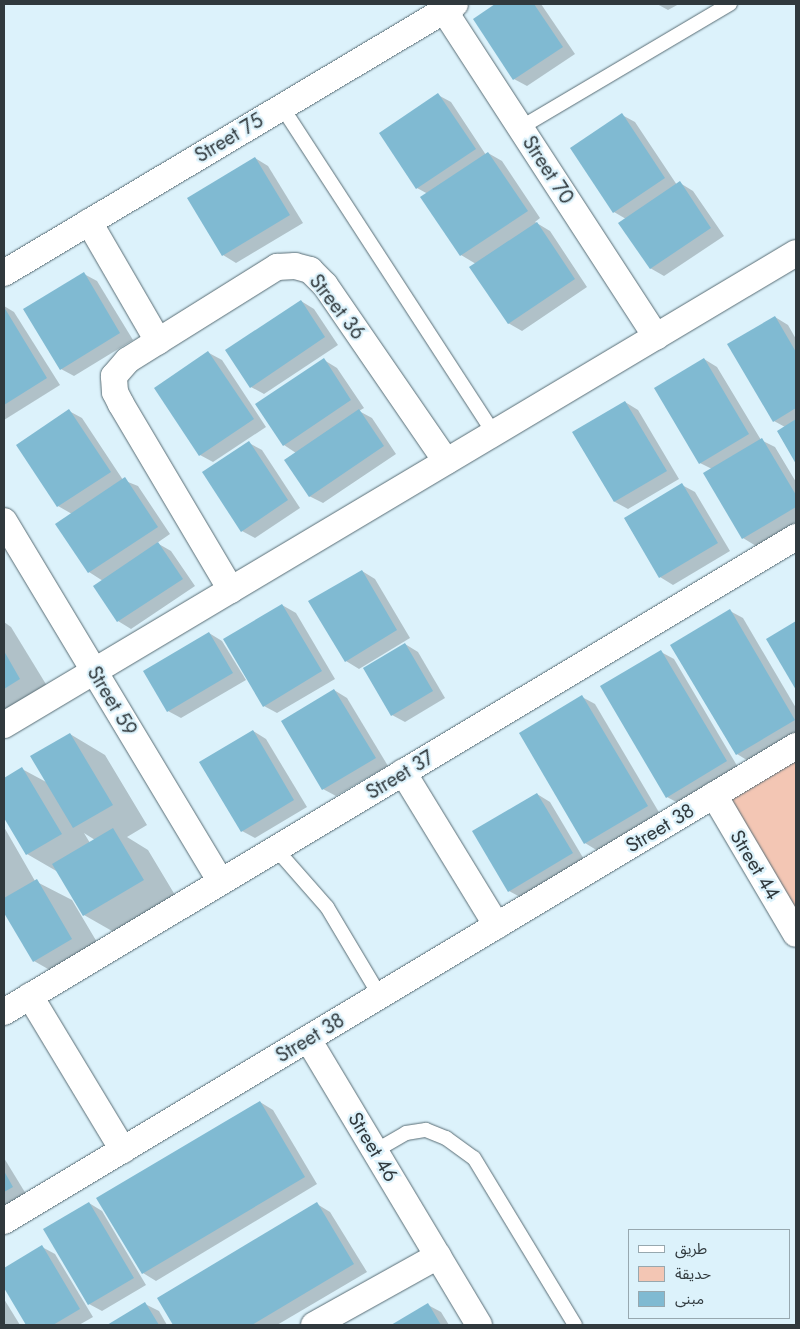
<!DOCTYPE html>
<meta charset="utf-8">
<style>
body{margin:0}
#map{position:relative;width:800px;height:1329px;overflow:hidden;background:#dcf2fb;font-family:Jost,"Noto Sans Arabic",sans-serif}
div>[style]{position:absolute}
[style*='--x']{left:calc(var(--x)*1px);top:calc(var(--y)*1px);width:calc(var(--w)*1px);rotate:calc(var(--a)*1deg)}
.green>*{inset:0;background:#f3c6b4}
.shadow>*{inset:0;background:#0003}
.building>*{inset:0;background:#80bad2}
.roads{filter:drop-shadow(0 0 1px #596d75) drop-shadow(0 0 1px #596d75)}
.lane>*{height:14px;margin:-7px;padding:0 7px;transform-origin:7px;border-radius:7px;background:#fff}
.street>*{height:26px;margin:-13px;padding:0 13px;transform-origin:13px;border-radius:13px;background:#fff}
span{translate:-50% -50%;white-space:nowrap;text-align:center;line-height:1.15;-webkit-text-stroke:4.5px #dcf2fb;paint-order:stroke}
.street-label{font-size:20px;color:#30393d}
.frame{position:absolute;inset:0;border:5px solid #30393d;pointer-events:none}
.legend{position:absolute;left:628px;top:1229px;width:162px;height:90px;box-sizing:border-box;background:#dcf2fb;border:1px solid #97a8af;margin:0;padding:6px 9px;list-style:none;font-size:15px;color:#30393d}
.legend li{display:flex;align-items:center;gap:10px;height:25px}
.legend b{width:25px;border:1px solid #97a8af}
</style>
<div id="map">
<div class="green">
<i style="clip-path:polygon(796px 746px,796px 934px,715px 795px)"></i>
</div>
<div class="shadow">
<i style="clip-path:polygon(497px 4px,541px 4px,575px 54px,527px 86px,514px 79px,475px 19px)"></i>
<i style="clip-path:polygon(657px 4px,679px 4px,668px 10px)"></i>
<i style="clip-path:polygon(438px 95px,451px 102px,486px 155px,488px 153px,502px 161px,540px 218px,535px 222px,550px 231px,587px 287px,522px 331px,508px 323px,476px 264px,461px 255px,428px 194px,417px 188px)"></i>
<i style="clip-path:polygon(622px 115px,635px 122px,677px 185px,680px 183px,693px 191px,724px 236px,664px 276px,650px 268px,626px 219px,614px 212px)"></i>
<i style="clip-path:polygon(255px 158px,268px 166px,303px 223px,236px 263px,223px 255px)"></i>
<i style="clip-path:polygon(84px 274px,97px 281px,133px 340px,74px 376px,61px 369px)"></i>
<i style="clip-path:polygon(301px 301px,314px 309px,338px 345px,264px 394px,251px 387px)"></i>
<i style="clip-path:polygon(4px 306px,14px 312px,60px 385px,4px 420px)"></i>
<i style="clip-path:polygon(775px 317px,788px 325px,796px 339px,796px 462px,778px 432px,785px 427px,774px 421px)"></i>
<i style="clip-path:polygon(209px 353px,222px 360px,266px 427px,213px 462px,200px 455px)"></i>
<i style="clip-path:polygon(704px 359px,717px 367px,761px 440px,775px 447px,796px 482px,796px 522px,756px 546px,743px 538px,712px 469px,700px 463px)"></i>
<i style="clip-path:polygon(324px 360px,337px 368px,364px 408px,359px 411px,372px 418px,396px 454px,323px 503px,309px 496px,296px 453px,284px 445px)"></i>
<i style="clip-path:polygon(625px 402px,638px 410px,679px 479px,628px 509px,615px 502px)"></i>
<i style="clip-path:polygon(69px 411px,82px 418px,123px 480px,138px 486px,170px 534px,157px 543px,171px 551px,195px 586px,131px 629px,118px 621px,95px 586px,103px 581px,89px 572px,72px 514px,58px 506px)"></i>
<i style="clip-path:polygon(249px 443px,262px 450px,300px 508px,255px 538px,242px 531px)"></i>
<i style="clip-path:polygon(682px 485px,695px 492px,730px 551px,673px 585px,660px 577px,625px 519px)"></i>
<i style="clip-path:polygon(362px 571px,375px 579px,410px 638px,359px 669px,346px 661px)"></i>
<i style="clip-path:polygon(282px 605px,296px 613px,335px 679px,277px 713px,264px 706px)"></i>
<i style="clip-path:polygon(730px 611px,743px 618px,796px 708px,796px 734px,750px 762px,737px 754px)"></i>
<i style="clip-path:polygon(4px 622px,11px 627px,55px 699px,4px 730px)"></i>
<i style="clip-path:polygon(796px 623px,796px 688px,768px 640px)"></i>
<i style="clip-path:polygon(209px 633px,222px 641px,246px 680px,181px 718px,168px 711px)"></i>
<i style="clip-path:polygon(405px 644px,418px 652px,445px 698px,405px 722px,392px 715px)"></i>
<i style="clip-path:polygon(661px 652px,674px 659px,739px 769px,680px 804px,667px 797px)"></i>
<i style="clip-path:polygon(334px 690px,347px 698px,388px 766px,336px 796px,323px 789px)"></i>
<i style="clip-path:polygon(582px 697px,595px 704px,660px 814px,598px 851px,585px 843px)"></i>
<i style="clip-path:polygon(253px 731px,266px 739px,307px 807px,255px 838px,242px 831px)"></i>
<i style="clip-path:polygon(evenodd,70px 734px,105px 755px,147px 825px,127px 837px,148px 850px,178px 900px,119px 935px,84px 915px,58px 872px,27px 854px,4px 816px,4px 780px,22px 769px,48px 783px,70px 734px,84px 833px,95px 840px,90px 843px,84px 833px)"></i>
<i style="clip-path:polygon(537px 794px,550px 802px,585px 861px,522px 898px,509px 891px)"></i>
<i style="clip-path:polygon(4px 827px,35px 881px,72px 900px,107px 959px,69px 981px,34px 961px,4px 912px)"></i>
<i style="clip-path:polygon(260px 1102px,273px 1110px,317px 1184px,156px 1281px,143px 1273px)"></i>
<i style="clip-path:polygon(4px 1158px,26px 1194px,4px 1207px)"></i>
<i style="clip-path:polygon(89px 1203px,102px 1211px,146px 1285px,102px 1311px,89px 1304px)"></i>
<i style="clip-path:polygon(317px 1204px,330px 1212px,367px 1272px,277px 1325px,174px 1325px,158px 1298px)"></i>
<i style="clip-path:polygon(42px 1247px,55px 1254px,93px 1317px,79px 1325px,27px 1325px,4px 1286px,4px 1270px)"></i>
<i style="clip-path:polygon(4px 1299px,20px 1325px,4px 1325px)"></i>
<i style="clip-path:polygon(145px 1304px,159px 1311px,167px 1325px,109px 1325px)"></i>
<i style="clip-path:polygon(428px 1305px,441px 1312px,449px 1325px,393px 1325px)"></i>
</div>
<div class="building">
<i style="clip-path:polygon(495px 4px,534px 4px,563px 47px,513px 80px,473px 19px)"></i>
<i style="clip-path:polygon(438px 93px,476px 149px,416px 189px,379px 133px)"></i>
<i style="clip-path:polygon(622px 113px,665px 178px,613px 213px,570px 148px)"></i>
<i style="clip-path:polygon(488px 152px,528px 211px,460px 256px,420px 197px)"></i>
<i style="clip-path:polygon(255px 157px,290px 215px,222px 256px,187px 198px)"></i>
<i style="clip-path:polygon(680px 181px,711px 228px,650px 269px,618px 223px)"></i>
<i style="clip-path:polygon(537px 222px,575px 279px,508px 324px,469px 267px)"></i>
<i style="clip-path:polygon(84px 272px,120px 333px,60px 370px,23px 309px)"></i>
<i style="clip-path:polygon(301px 300px,325px 337px,250px 388px,225px 350px)"></i>
<i style="clip-path:polygon(4px 307px,47px 378px,4px 405px)"></i>
<i style="clip-path:polygon(775px 316px,796px 352px,796px 408px,773px 422px,727px 344px)"></i>
<i style="clip-path:polygon(208px 351px,254px 419px,199px 456px,154px 388px)"></i>
<i style="clip-path:polygon(324px 358px,351px 400px,283px 446px,255px 404px)"></i>
<i style="clip-path:polygon(704px 358px,749px 434px,699px 464px,654px 388px)"></i>
<i style="clip-path:polygon(625px 401px,667px 471px,614px 502px,572px 432px)"></i>
<i style="clip-path:polygon(69px 409px,111px 472px,57px 507px,16px 445px)"></i>
<i style="clip-path:polygon(359px 409px,384px 446px,309px 497px,284px 460px)"></i>
<i style="clip-path:polygon(796px 419px,796px 464px,777px 431px)"></i>
<i style="clip-path:polygon(762px 438px,796px 495px,796px 507px,742px 539px,703px 473px)"></i>
<i style="clip-path:polygon(249px 441px,288px 500px,241px 532px,202px 472px)"></i>
<i style="clip-path:polygon(125px 477px,158px 527px,88px 573px,55px 524px)"></i>
<i style="clip-path:polygon(682px 483px,718px 543px,659px 578px,624px 518px)"></i>
<i style="clip-path:polygon(158px 542px,183px 579px,117px 622px,93px 586px)"></i>
<i style="clip-path:polygon(362px 570px,397px 630px,345px 662px,308px 601px)"></i>
<i style="clip-path:polygon(282px 604px,322px 671px,263px 707px,223px 639px)"></i>
<i style="clip-path:polygon(730px 609px,795px 720px,736px 755px,670px 645px)"></i>
<i style="clip-path:polygon(796px 621px,796px 690px,766px 639px)"></i>
<i style="clip-path:polygon(209px 632px,233px 673px,167px 712px,143px 671px)"></i>
<i style="clip-path:polygon(405px 643px,433px 691px,391px 716px,363px 668px)"></i>
<i style="clip-path:polygon(661px 650px,727px 761px,666px 798px,600px 686px)"></i>
<i style="clip-path:polygon(4px 651px,20px 679px,4px 689px)"></i>
<i style="clip-path:polygon(334px 689px,376px 758px,322px 790px,281px 721px)"></i>
<i style="clip-path:polygon(582px 695px,648px 806px,584px 844px,519px 733px)"></i>
<i style="clip-path:polygon(253px 730px,294px 800px,241px 832px,199px 762px)"></i>
<i style="clip-path:polygon(70px 733px,113px 805px,73px 828px,30px 756px)"></i>
<i style="clip-path:polygon(22px 767px,62px 834px,26px 855px,4px 818px,4px 778px)"></i>
<i style="clip-path:polygon(537px 793px,573px 853px,508px 892px,472px 831px)"></i>
<i style="clip-path:polygon(113px 828px,144px 880px,83px 916px,52px 864px)"></i>
<i style="clip-path:polygon(37px 879px,72px 939px,33px 962px,4px 913px,4px 898px)"></i>
<i style="clip-path:polygon(260px 1101px,305px 1177px,142px 1274px,96px 1198px)"></i>
<i style="clip-path:polygon(4px 1171px,13px 1187px,4px 1192px)"></i>
<i style="clip-path:polygon(89px 1202px,134px 1278px,88px 1305px,43px 1229px)"></i>
<i style="clip-path:polygon(317px 1202px,354px 1264px,252px 1325px,173px 1325px,157px 1298px)"></i>
<i style="clip-path:polygon(42px 1245px,80px 1309px,53px 1325px,26px 1325px,4px 1288px,4px 1268px)"></i>
<i style="clip-path:polygon(145px 1302px,159px 1325px,107px 1325px)"></i>
<i style="clip-path:polygon(428px 1303px,441px 1325px,391px 1325px)"></i>
</div>
<div class="roads">
<div class="lane">
<i style="--x:282;--y:107;--w:389;--a:57"></i>
<i style="--x:520;--y:128;--w:244;--a:-30.6"></i>
<i style="--x:276;--y:849;--w:77;--a:48.7"></i>
<i style="--x:327;--y:907;--w:104;--a:59.2"></i>
<i style="--x:375;--y:1151;--w:36;--a:-30"></i>
<i style="--x:406;--y:1133;--w:20;--a:-9"></i>
<i style="--x:426;--y:1130;--w:22;--a:22"></i>
<i style="--x:446;--y:1138;--w:34;--a:36"></i>
<i style="--x:474;--y:1158;--w:195;--a:58.8"></i>
</div>
<div class="street">
<i style="--x:440;--y:4;--w:397;--a:57"></i>
<i style="--x:89;--y:222;--w:138;--a:59.9"></i>
<i style="--x:4;--y:273;--w:525;--a:-30.81"></i>
<i style="--x:4;--y:521;--w:421;--a:59"></i>
<i style="--x:231;--y:590;--w:216;--a:-120.6"></i>
<i style="--x:121;--y:404;--w:13;--a:-117"></i>
<i style="--x:115;--y:392;--w:16;--a:-94"></i>
<i style="--x:114;--y:376;--w:21;--a:-49"></i>
<i style="--x:128;--y:360;--w:176;--a:-32"></i>
<i style="--x:277;--y:267;--w:18;--a:-3"></i>
<i style="--x:295;--y:266;--w:16;--a:15"></i>
<i style="--x:310;--y:270;--w:21;--a:45"></i>
<i style="--x:325;--y:285;--w:214;--a:55.5"></i>
<i style="--x:4;--y:725;--w:922;--a:-30.79"></i>
<i style="--x:403;--y:772;--w:180;--a:58.6"></i>
<i style="--x:714;--y:795;--w:161;--a:59.5"></i>
<i style="--x:30;--y:996;--w:180;--a:58.9"></i>
<i style="--x:4;--y:1012;--w:924;--a:-30.95"></i>
<i style="--x:308;--y:1039;--w:333;--a:59.1"></i>
<i style="--x:4;--y:1221;--w:924;--a:-30.95"></i>
<i style="--x:314;--y:1325;--w:142;--a:-29.1"></i>
</div>
</div>
<div class="street-label">
<span style="left:229px;top:138px;rotate:-31deg">Street 75</span>
<span style="left:548px;top:170px;rotate:57deg">Street 70</span>
<span style="left:337px;top:307px;rotate:52deg">Street 36</span>
<span style="left:112px;top:701px;rotate:59deg">Street 59</span>
<span style="left:400px;top:775px;rotate:-31deg">Street 37</span>
<span style="left:660px;top:828px;rotate:-31deg">Street 38</span>
<span style="left:755px;top:865px;rotate:59deg">Street 44</span>
<span style="left:310px;top:1038px;rotate:-31deg">Street 38</span>
<span style="left:373px;top:1147px;rotate:59deg">Street 46</span>
</div>
<div class="frame"></div>
<ul class="legend">
<li><b style="height:6px;background:#fff"></b>طريق</li>
<li><b style="height:14px;background:#f3c6b4"></b>حديقة</li>
<li><b style="height:14px;background:#80bad2"></b>مبنى</li>
</ul>
</div>
